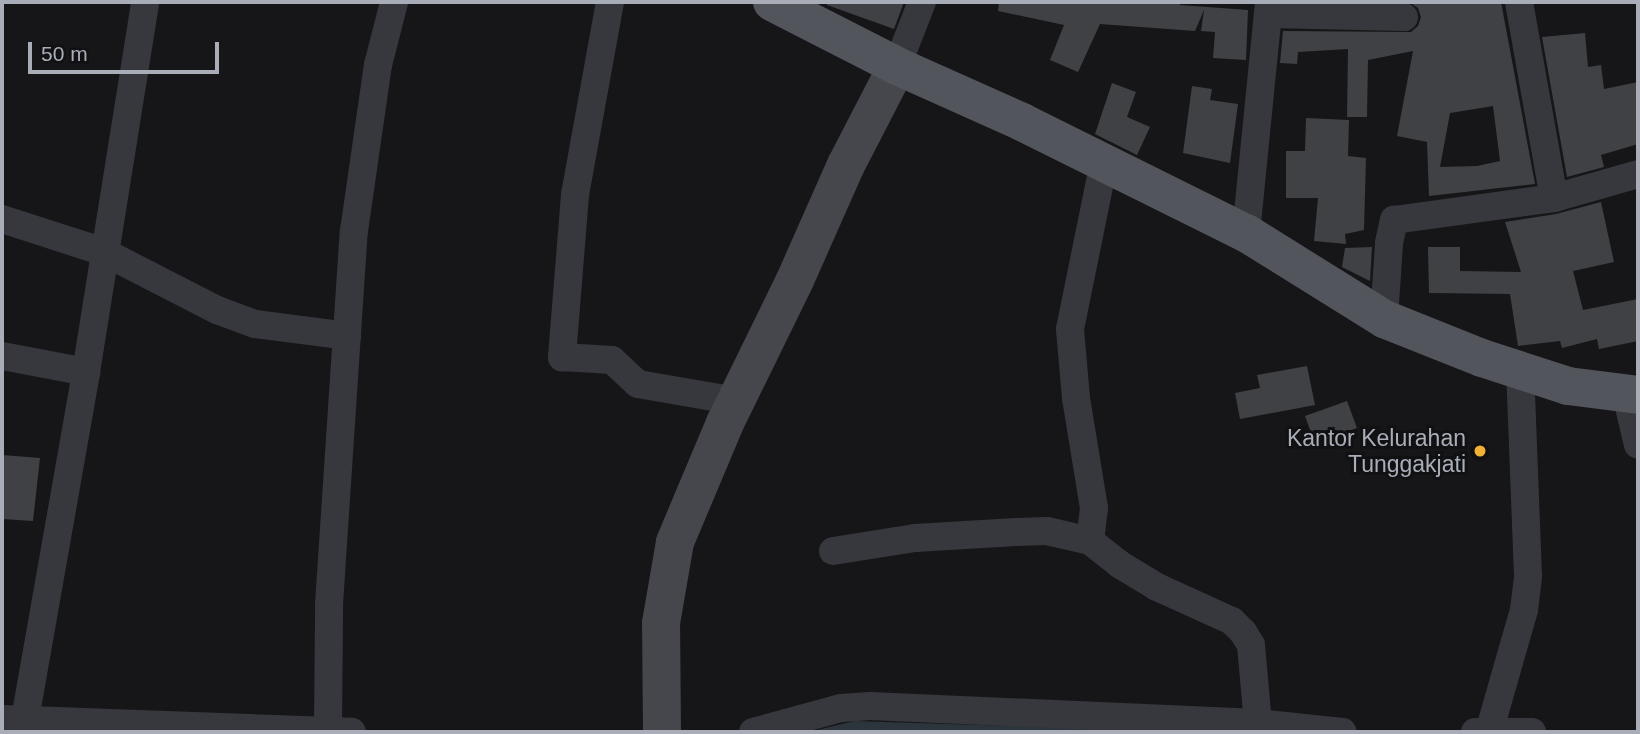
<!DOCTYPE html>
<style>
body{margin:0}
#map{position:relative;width:1640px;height:734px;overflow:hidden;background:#161618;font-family:Helvetica,sans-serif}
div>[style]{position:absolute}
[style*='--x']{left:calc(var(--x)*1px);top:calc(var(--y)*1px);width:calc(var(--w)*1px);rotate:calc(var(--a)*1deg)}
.water>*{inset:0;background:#2c353c}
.building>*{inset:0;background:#404145}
.street>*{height:28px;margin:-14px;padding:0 14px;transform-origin:14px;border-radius:14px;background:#37383d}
.secondary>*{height:38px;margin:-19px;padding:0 19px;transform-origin:19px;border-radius:19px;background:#45474d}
.primary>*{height:38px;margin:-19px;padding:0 19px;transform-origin:19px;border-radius:19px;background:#53555c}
.dots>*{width:19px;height:19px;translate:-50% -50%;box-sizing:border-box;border:4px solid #111113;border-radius:50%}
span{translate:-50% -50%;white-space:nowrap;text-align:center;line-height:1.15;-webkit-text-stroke:6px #111113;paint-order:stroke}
.poi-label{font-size:23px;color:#a8adb8}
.right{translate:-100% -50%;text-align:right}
.frame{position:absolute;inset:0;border:4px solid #a8adb8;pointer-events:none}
.scale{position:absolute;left:28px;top:42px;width:191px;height:32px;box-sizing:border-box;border:4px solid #a8adb8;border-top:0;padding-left:9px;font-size:21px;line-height:24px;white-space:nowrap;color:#a8adb8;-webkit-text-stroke:5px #111113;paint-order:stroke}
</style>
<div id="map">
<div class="water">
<i style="clip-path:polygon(854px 721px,1190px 732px,809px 732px)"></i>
</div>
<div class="building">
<i style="clip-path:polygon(826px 2px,904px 2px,894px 29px,827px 5px)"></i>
<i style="clip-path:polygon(999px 2px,1180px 2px,1180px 5px,1248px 10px,1246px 60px,1213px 58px,1215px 32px,1201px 31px,1204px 10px,1195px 31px,1100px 24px,1078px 72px,1050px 60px,1064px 25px,998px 11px)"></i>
<i style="clip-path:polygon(evenodd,1409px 2px,1501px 2px,1535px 184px,1429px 196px,1427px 142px,1397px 136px,1413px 51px,1368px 60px,1367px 117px,1347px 117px,1348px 49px,1298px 52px,1297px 64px,1280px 63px,1283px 31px,1411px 32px,1418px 26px,1421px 17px,1418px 8px,1409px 2px,1493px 106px,1500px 161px,1477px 166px,1440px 167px,1450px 113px,1493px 106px)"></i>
<i style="clip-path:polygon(1585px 33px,1588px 67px,1601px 65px,1604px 89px,1638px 82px,1638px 144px,1601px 155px,1604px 167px,1567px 177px,1542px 37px)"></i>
<i style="clip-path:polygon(1112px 83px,1136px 92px,1127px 117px,1150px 127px,1137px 155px,1095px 134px)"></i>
<i style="clip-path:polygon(1192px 86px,1212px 89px,1210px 100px,1238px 104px,1230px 163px,1183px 153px)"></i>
<i style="clip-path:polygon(1306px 118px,1349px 120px,1348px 156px,1366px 158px,1364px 230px,1345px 234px,1346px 244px,1314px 241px,1318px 198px,1286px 198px,1286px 151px,1305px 151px)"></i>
<i style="clip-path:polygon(1601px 202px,1614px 262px,1573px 271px,1583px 310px,1638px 299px,1638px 341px,1599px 349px,1597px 339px,1562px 348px,1560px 341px,1518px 346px,1510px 294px,1429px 293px,1428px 247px,1460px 247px,1460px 271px,1521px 272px,1505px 222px,1556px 214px)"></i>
<i style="clip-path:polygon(1372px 247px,1370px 281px,1342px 267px,1345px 248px)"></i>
<i style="clip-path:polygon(1307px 366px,1315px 405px,1240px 419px,1235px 393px,1260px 388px,1257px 375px)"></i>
<i style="clip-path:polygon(1347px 401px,1357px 428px,1315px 443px,1305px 416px)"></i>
<i style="clip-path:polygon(2px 455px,40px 458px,33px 521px,2px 519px)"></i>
</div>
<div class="street">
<i style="--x:610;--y:2;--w:196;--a:100.3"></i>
<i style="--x:575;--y:195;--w:163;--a:94.6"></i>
<i style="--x:562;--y:357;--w:50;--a:3.4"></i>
<i style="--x:612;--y:360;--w:35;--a:43"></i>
<i style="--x:638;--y:384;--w:99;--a:9.8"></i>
<i style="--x:1519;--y:2;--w:199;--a:79.9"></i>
<i style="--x:1268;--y:14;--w:136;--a:1.3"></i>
<i style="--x:897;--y:66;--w:69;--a:-68.7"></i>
<i style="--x:2;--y:219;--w:107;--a:17.9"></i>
<i style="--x:104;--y:252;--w:127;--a:27.2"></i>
<i style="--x:217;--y:310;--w:40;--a:20.2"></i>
<i style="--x:255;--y:324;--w:93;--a:7.4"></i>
<i style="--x:1246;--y:233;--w:232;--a:-84.3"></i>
<i style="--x:1384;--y:319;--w:76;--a:-86.2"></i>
<i style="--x:1389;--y:243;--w:24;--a:-78"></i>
<i style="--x:1394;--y:220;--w:162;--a:-7.8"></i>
<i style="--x:1554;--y:198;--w:87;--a:-15.9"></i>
<i style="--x:2;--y:356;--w:86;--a:10.8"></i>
<i style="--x:1626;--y:394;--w:52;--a:76.8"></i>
<i style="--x:1090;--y:541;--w:33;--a:-83"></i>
<i style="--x:1094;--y:508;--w:111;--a:-99.3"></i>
<i style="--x:1076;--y:398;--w:69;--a:-95"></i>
<i style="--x:1070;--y:329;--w:170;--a:-78.5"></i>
<i style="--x:833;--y:551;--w:83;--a:-9"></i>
<i style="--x:915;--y:538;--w:101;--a:-3.4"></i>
<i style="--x:1016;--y:532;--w:31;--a:-2"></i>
<i style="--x:1047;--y:531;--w:44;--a:13.1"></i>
<i style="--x:1090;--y:541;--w:37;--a:38"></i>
<i style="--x:1119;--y:564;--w:44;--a:31.2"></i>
<i style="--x:1157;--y:587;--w:82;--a:24.4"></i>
<i style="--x:1232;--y:621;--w:16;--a:45"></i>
<i style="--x:1243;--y:632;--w:15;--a:58"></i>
<i style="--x:1251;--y:645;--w:78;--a:84.9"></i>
<i style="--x:2;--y:719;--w:350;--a:2.1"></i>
<i style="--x:25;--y:719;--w:352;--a:-80"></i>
<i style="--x:86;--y:372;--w:375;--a:-80.9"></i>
<i style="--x:328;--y:730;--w:126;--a:-89.5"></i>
<i style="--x:329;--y:604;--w:374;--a:-86.2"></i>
<i style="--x:354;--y:231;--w:168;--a:-81.8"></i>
<i style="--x:378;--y:65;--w:65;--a:-75.7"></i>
<i style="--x:753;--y:732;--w:91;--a:-15.3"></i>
<i style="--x:841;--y:708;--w:29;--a:-4"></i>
<i style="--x:870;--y:706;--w:388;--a:2.5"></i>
<i style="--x:1258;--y:723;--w:85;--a:6"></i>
<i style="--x:1475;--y:732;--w:57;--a:0"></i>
<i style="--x:1489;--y:732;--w:127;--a:-74"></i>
<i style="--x:1524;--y:610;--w:34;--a:-83"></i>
<i style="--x:1528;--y:576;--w:206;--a:-92.2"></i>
</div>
<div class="secondary">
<i style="--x:662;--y:732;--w:109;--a:-90.5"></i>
<i style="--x:661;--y:623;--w:82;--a:-80.2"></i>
<i style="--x:675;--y:542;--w:129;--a:-67.2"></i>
<i style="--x:725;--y:423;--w:159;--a:-63.9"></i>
<i style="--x:795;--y:280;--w:126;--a:-66.1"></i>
<i style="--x:846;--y:165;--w:111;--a:-62.7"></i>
</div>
<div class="primary">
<i style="--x:772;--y:2;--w:140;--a:27.1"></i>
<i style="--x:897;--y:66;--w:137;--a:24.1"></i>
<i style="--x:1022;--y:122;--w:250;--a:26.4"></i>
<i style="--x:1246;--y:233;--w:163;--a:31.9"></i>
<i style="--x:1384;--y:319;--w:105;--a:21.7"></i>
<i style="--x:1482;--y:358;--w:90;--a:18"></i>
<i style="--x:1568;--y:386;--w:71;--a:7.3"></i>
</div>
<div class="dots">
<i style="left:1480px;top:451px;background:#f2b134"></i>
</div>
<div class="poi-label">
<span class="right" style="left:1466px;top:451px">Kantor Kelurahan<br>Tunggakjati</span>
</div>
<div class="frame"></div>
<div class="scale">50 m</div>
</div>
